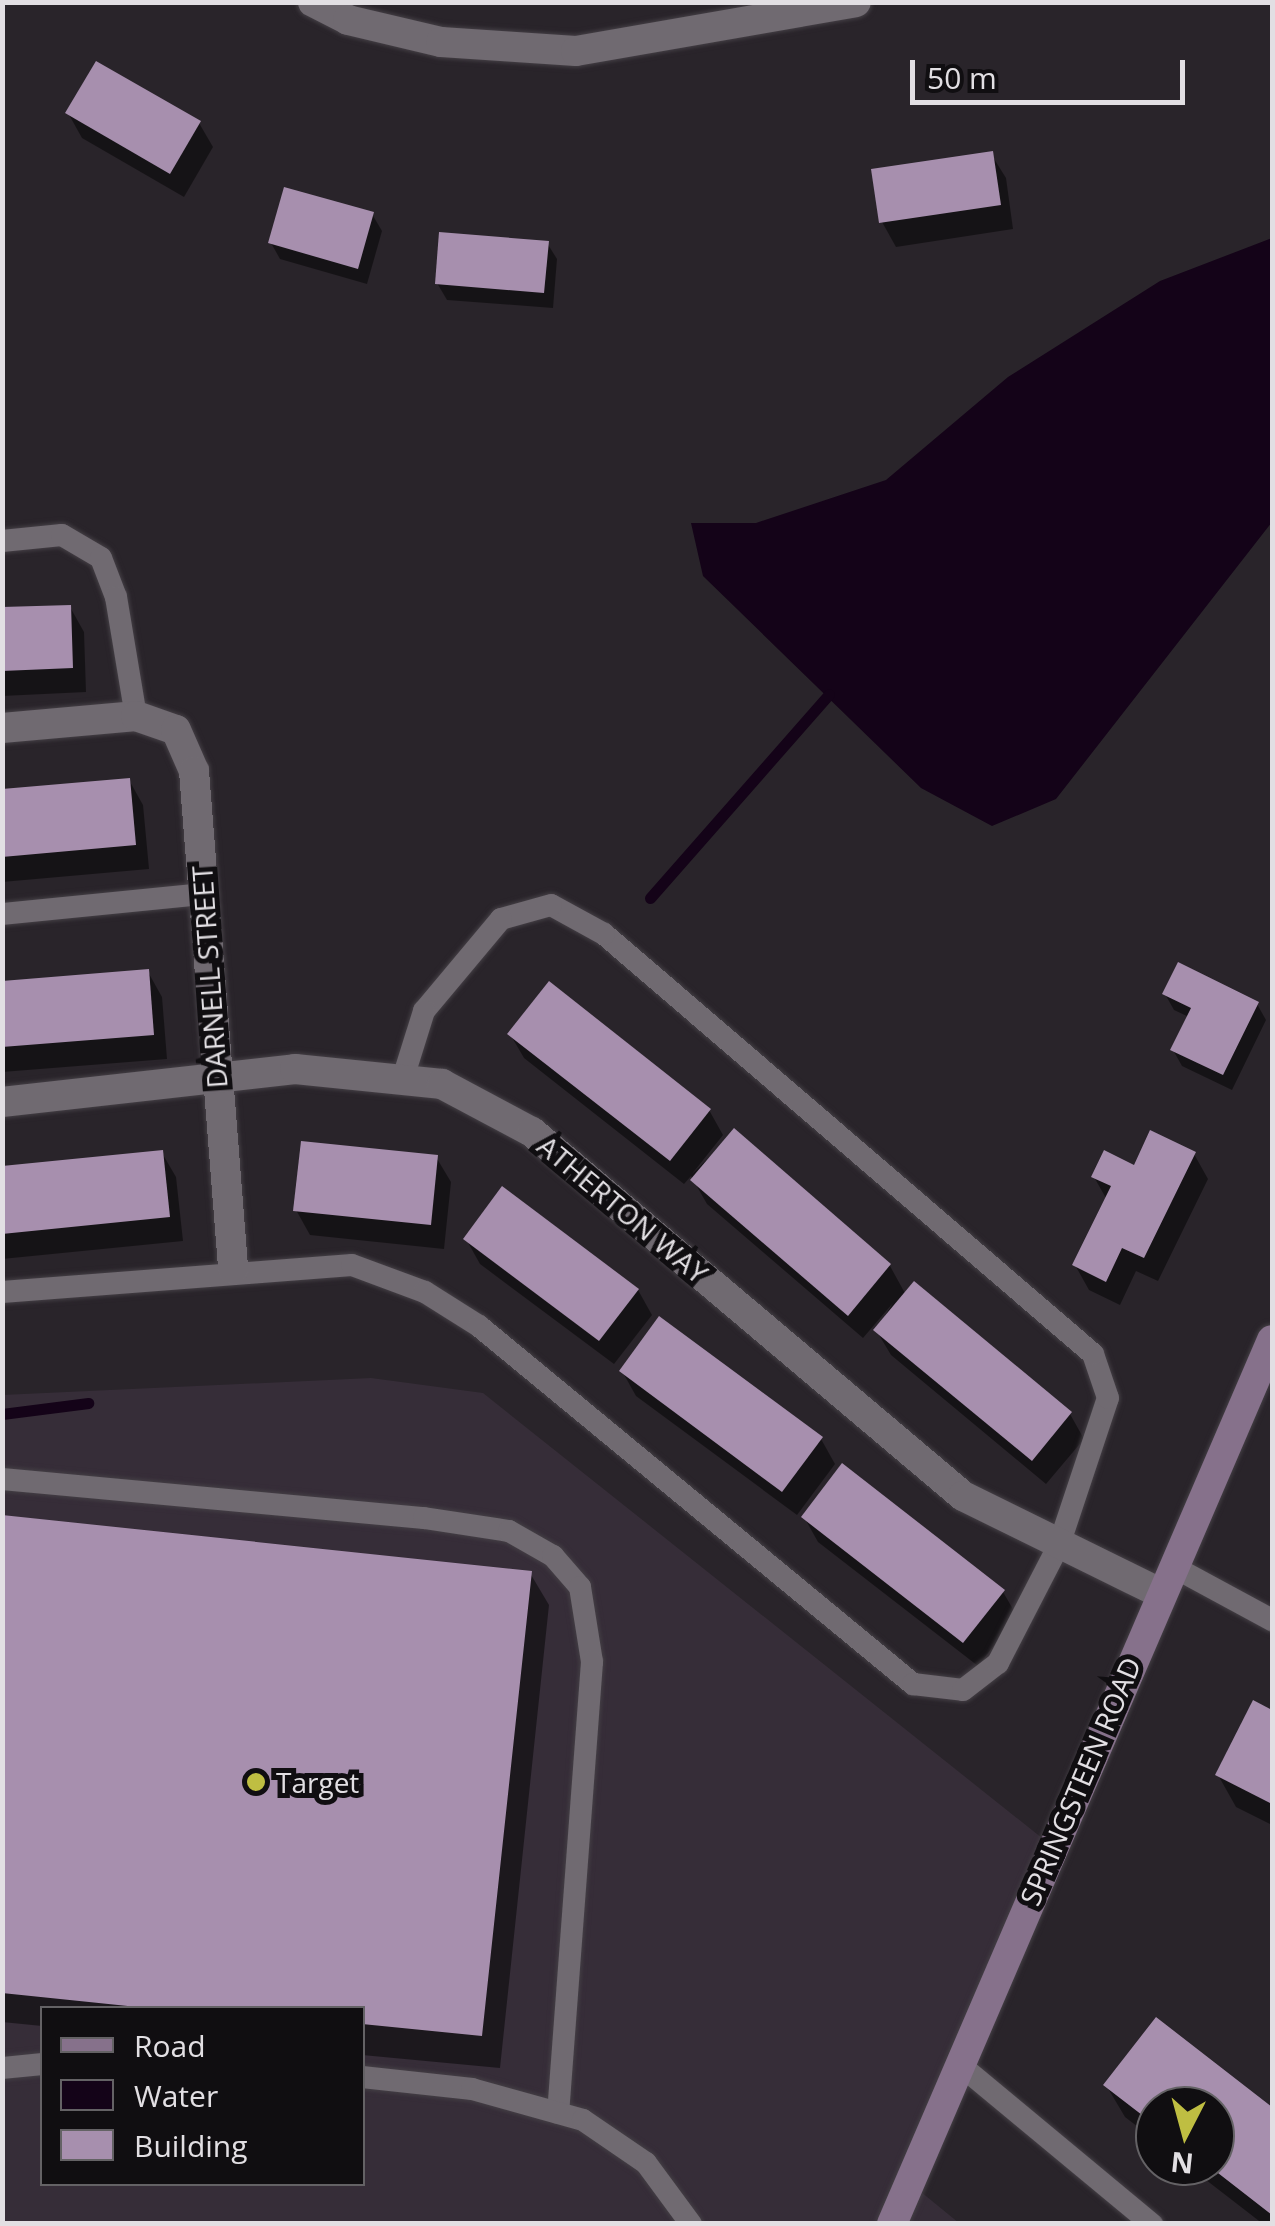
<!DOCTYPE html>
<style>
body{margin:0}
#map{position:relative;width:1275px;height:2226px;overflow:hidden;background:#29242a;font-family:"Open Sans",sans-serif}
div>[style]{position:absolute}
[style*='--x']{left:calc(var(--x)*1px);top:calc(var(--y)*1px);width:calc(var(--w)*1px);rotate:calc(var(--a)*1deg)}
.built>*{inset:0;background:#362d38}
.water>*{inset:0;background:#140318}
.shadow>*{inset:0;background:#0007}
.stream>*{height:11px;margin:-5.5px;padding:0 5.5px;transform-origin:5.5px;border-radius:5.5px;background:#140318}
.building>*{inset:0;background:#a78fae}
.roads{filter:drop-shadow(0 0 2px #443f45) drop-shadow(0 0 2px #443f45)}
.lane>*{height:22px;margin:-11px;padding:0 11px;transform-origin:11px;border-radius:11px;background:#706a71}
.street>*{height:30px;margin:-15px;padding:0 15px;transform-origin:15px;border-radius:15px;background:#706a71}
.secondary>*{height:30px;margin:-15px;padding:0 15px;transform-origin:15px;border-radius:15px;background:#86718b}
.dots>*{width:28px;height:28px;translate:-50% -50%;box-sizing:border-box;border:5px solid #100e11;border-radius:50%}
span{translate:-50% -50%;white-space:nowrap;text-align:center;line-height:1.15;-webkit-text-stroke:10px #100e11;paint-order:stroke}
.street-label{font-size:28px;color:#e2dfe3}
.poi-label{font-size:28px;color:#e2dfe3}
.left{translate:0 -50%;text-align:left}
.frame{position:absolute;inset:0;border:5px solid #e2dfe3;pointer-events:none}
.legend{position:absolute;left:40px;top:2006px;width:325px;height:180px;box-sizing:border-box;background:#100e11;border:2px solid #646265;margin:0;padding:12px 18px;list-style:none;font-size:30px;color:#e2dfe3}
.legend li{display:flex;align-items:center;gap:20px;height:50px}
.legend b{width:50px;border:2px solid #646265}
.north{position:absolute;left:1135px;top:2086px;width:100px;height:100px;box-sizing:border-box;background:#100e11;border:2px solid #646265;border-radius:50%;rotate:186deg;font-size:28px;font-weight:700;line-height:40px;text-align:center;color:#e2dfe3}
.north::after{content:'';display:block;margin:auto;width:35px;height:45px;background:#bfbe42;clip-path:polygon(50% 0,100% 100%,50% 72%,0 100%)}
.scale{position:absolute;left:910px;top:60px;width:275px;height:45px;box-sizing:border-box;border:5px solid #e2dfe3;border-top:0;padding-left:12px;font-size:30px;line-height:35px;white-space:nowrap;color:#e2dfe3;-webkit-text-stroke:8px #100e11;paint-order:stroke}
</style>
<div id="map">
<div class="built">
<i style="clip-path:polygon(evenodd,371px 1378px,483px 1393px,1052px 1846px,910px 2183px,959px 2223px,3px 2223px,2px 1395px,371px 1378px,42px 2008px,362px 2008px,362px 2184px,42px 2184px,42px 2008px)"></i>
</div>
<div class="water">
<i style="clip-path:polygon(1272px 238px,1272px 522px,1056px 799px,992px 826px,921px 788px,703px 576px,691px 523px,756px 523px,886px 480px,1008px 377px,1160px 281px)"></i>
</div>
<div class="shadow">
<i style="clip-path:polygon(68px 113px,199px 123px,213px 147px,184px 197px,82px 138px)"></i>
<i style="clip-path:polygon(991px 154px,1006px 178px,1013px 229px,896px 247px,882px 222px)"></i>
<i style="clip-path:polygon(372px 214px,382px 231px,367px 284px,280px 259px,271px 243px)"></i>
<i style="clip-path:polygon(547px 243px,557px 259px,553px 308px,447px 300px,437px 283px)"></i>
<i style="clip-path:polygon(70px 607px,84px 632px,86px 692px,2px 696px,2px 610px)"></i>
<i style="clip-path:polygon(129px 780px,143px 805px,149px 869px,2px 882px,2px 792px)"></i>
<i style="clip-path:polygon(148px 972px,162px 997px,167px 1059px,2px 1072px,2px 984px)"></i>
<i style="clip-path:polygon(1165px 994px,1257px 1004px,1266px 1020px,1232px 1090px,1182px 1066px,1173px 1050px,1189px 1017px,1174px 1010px)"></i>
<i style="clip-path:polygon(510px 1034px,709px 1110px,723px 1135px,692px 1174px,735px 1132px,890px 1266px,906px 1295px,1070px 1414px,1084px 1439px,1046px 1484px,891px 1355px,876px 1330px,893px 1303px,863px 1338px,707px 1204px,691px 1176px,684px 1184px,524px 1058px)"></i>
<i style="clip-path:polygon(162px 1153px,176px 1177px,183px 1241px,2px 1259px,2px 1169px)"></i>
<i style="clip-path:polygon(1194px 1154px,1208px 1179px,1158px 1281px,1136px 1271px,1120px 1305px,1089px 1290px,1075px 1265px,1107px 1200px,1094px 1177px)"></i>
<i style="clip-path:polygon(436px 1157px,451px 1182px,444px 1249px,310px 1235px,296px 1210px)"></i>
<i style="clip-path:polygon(466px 1239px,638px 1290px,652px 1315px,614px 1364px,480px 1264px)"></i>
<i style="clip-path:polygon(622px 1371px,821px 1439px,835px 1464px,797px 1515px,636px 1396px)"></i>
<i style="clip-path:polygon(2px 1517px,530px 1573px,549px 1605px,500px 2068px,362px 2055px,362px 2008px,42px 2008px,42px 2026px,2px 2022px)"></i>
<i style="clip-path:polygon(804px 1517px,1003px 1592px,1017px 1616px,978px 1666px,818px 1542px)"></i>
<i style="clip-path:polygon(1254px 1703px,1272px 1712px,1272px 1825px,1236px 1807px,1218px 1775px)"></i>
<i style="clip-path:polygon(1157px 2021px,1272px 2110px,1272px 2224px,1263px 2224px,1188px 2166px,1215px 2166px,1215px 2106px,1155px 2106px,1155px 2140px,1125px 2117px,1106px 2085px)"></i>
</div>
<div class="stream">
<i style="--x:650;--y:898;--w:271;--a:-48.7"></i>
<i style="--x:2;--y:1414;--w:87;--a:-7.3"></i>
</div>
<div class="building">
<i style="clip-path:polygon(96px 61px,201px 121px,170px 174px,65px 113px)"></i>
<i style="clip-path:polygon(993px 151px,1001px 205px,879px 223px,871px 169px)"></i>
<i style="clip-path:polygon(284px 187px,374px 212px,358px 269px,268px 243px)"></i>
<i style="clip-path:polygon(439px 232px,549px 241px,544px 293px,435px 284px)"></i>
<i style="clip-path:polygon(71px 605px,73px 668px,2px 671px,2px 607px)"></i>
<i style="clip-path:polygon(130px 778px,136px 845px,2px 857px,2px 789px)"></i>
<i style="clip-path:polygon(1178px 962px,1259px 1002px,1223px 1075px,1170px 1050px,1191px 1008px,1162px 994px)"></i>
<i style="clip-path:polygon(149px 969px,154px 1035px,2px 1047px,2px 981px)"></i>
<i style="clip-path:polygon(549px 981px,711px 1109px,670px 1161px,507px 1034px)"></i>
<i style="clip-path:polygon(734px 1128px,891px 1264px,848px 1316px,690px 1180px)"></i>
<i style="clip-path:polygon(1150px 1130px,1196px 1152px,1144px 1258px,1122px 1248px,1106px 1282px,1072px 1265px,1111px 1186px,1091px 1177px,1104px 1150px,1134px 1165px)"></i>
<i style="clip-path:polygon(301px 1141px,438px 1155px,431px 1225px,293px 1211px)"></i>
<i style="clip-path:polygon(163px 1150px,170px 1217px,2px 1234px,2px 1166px)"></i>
<i style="clip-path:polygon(502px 1186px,639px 1289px,599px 1341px,463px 1239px)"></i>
<i style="clip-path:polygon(914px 1281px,1072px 1412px,1032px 1461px,873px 1330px)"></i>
<i style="clip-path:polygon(659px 1316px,823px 1437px,782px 1492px,619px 1371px)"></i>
<i style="clip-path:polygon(842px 1463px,1005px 1590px,963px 1643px,801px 1517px)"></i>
<i style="clip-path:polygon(2px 1515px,532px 1571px,482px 2036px,362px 2024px,362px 2008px,147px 2008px,2px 1993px)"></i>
<i style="clip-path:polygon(1253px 1700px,1272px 1710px,1272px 1804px,1215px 1775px)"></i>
<i style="clip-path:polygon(1156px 2017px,1272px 2107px,1272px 2215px,1209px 2166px,1215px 2166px,1215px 2106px,1155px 2106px,1155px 2125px,1103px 2085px)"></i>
</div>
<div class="roads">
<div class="lane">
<i style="--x:2;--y:541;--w:60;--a:-5.7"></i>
<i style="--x:62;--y:535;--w:45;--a:30.5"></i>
<i style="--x:101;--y:558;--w:42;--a:69"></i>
<i style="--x:116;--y:597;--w:121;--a:80.5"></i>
<i style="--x:2;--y:914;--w:202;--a:-5.7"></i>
<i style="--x:2;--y:1292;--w:351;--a:-4.4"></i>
<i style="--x:352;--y:1265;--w:78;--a:20.3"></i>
<i style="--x:425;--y:1292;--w:64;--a:32.2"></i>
<i style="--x:479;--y:1326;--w:563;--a:39.52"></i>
<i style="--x:913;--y:1684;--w:50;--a:6.8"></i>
<i style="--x:963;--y:1690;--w:44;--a:-37.6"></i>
<i style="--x:998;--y:1663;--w:133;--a:-62.7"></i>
<i style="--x:1059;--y:1545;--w:155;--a:-71.6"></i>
<i style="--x:1108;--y:1398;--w:46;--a:-108.8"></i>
<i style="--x:1093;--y:1354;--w:645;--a:-139.34"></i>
<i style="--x:604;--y:934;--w:60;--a:-151.3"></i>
<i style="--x:551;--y:905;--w:52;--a:164.4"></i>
<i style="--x:501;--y:919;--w:120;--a:129.9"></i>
<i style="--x:424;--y:1011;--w:67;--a:107.4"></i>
<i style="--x:2;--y:1479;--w:424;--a:5.3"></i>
<i style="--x:424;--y:1518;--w:86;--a:8.7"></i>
<i style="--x:509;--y:1531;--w:51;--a:29.6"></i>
<i style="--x:553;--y:1556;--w:41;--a:48.9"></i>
<i style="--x:580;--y:1587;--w:76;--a:80.9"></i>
<i style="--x:592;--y:1662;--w:452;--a:94.3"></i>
<i style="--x:1172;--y:1566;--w:114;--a:28.4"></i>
<i style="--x:959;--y:2064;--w:251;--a:39.7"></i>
<i style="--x:2;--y:2068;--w:40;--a:-5.7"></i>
<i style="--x:362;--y:2077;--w:111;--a:6.2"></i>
<i style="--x:472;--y:2089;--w:115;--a:15.6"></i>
<i style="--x:583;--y:2120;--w:76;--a:34.3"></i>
<i style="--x:646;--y:2163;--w:76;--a:53.6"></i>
</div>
<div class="street">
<i style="--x:313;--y:2;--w:39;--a:27"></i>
<i style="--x:348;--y:20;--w:96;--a:13.3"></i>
<i style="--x:441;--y:42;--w:135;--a:3.8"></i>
<i style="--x:576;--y:51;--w:284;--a:-9.9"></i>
<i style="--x:2;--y:728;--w:135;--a:-5.1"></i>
<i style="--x:136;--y:716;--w:42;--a:19.3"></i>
<i style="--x:176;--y:730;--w:45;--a:66.3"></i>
<i style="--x:194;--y:771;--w:500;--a:85.5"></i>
<i style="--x:2;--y:1102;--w:295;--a:-6.4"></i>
<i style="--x:295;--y:1069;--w:148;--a:5.8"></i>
<i style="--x:442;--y:1084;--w:102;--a:28.1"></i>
<i style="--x:532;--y:1132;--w:564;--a:40.18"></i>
<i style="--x:963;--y:1496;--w:220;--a:26.2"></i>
</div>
<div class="secondary">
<i style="--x:892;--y:2224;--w:962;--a:-66.74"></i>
</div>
</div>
<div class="dots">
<i style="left:256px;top:1782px;background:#bfbe42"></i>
</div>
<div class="street-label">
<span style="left:209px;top:977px;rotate:-94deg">DARNELL STREET</span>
<span style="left:623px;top:1209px;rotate:40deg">ATHERTON WAY</span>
<span style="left:1080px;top:1781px;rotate:-67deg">SPRINGSTEEN ROAD</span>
</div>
<div class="poi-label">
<span class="left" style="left:276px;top:1782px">Target</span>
</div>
<div class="frame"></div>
<ul class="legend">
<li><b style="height:12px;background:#86718b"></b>Road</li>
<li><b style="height:28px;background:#140318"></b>Water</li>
<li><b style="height:28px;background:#a78fae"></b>Building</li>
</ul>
<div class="north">N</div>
<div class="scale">50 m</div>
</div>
